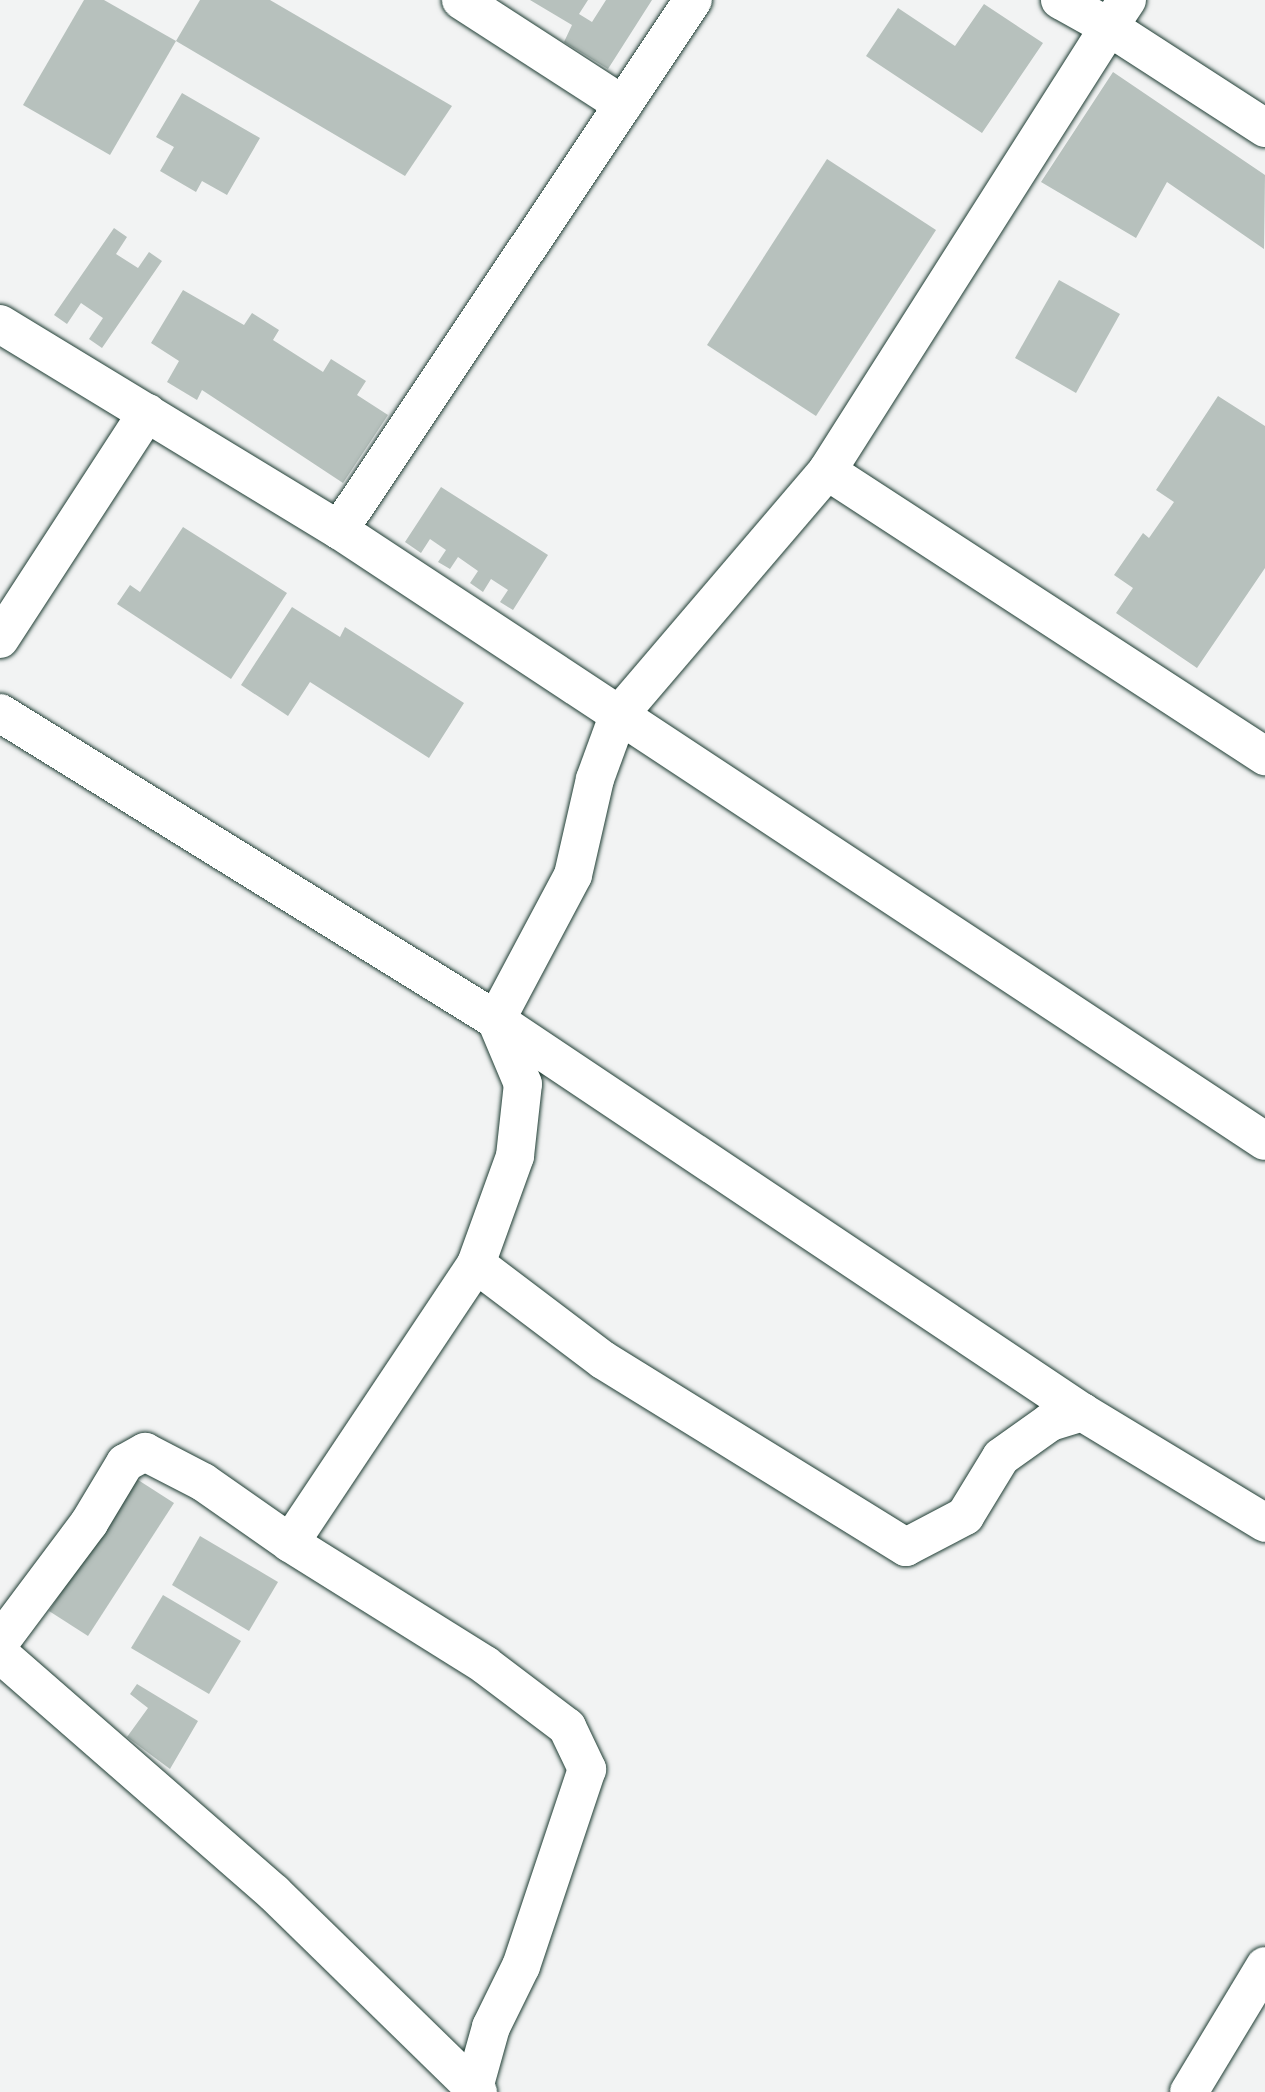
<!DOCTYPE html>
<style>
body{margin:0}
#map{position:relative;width:1265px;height:2092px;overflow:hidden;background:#f2f3f3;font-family:"Gochi Hand",sans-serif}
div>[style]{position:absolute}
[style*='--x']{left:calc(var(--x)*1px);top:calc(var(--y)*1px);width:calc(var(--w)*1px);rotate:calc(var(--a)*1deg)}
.building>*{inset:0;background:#b7c1bd}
.roads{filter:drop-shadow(0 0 2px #1f3d34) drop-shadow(0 0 2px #1f3d34)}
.street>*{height:38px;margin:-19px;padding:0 19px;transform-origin:19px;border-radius:19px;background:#fff}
span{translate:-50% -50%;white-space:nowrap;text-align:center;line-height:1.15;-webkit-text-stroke:8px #fff;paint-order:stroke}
</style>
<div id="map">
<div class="building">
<i style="clip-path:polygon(84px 0,104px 0,176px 41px,110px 155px,23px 105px)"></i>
<i style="clip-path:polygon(200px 0,270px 0,452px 106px,405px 176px,176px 41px)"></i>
<i style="clip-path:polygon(530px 0,588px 0,579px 14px,592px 22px,606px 0,652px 0,608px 69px,564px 42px,572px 25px)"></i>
<i style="clip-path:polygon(984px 4px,1043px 43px,982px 133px,866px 56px,898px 8px,955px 46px)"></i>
<i style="clip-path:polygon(1113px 72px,1265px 175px,1264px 249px,1167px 182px,1136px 238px,1041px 182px)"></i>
<i style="clip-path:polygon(182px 93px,260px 138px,227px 195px,202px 181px,196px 192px,160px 171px,174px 147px,156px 137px)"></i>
<i style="clip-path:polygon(827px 159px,936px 230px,816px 416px,707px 345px)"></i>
<i style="clip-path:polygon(114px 228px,127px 237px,116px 254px,138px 268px,149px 252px,162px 261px,102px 348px,89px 339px,103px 318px,81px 303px,67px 324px,54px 315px)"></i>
<i style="clip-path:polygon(1059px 280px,1120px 314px,1076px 393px,1015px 358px)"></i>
<i style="clip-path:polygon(183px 290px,244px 325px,252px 313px,279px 330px,273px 340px,323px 372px,331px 359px,366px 381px,357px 395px,388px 415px,343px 483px,202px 390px,197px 400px,167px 382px,179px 361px,151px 343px)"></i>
<i style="clip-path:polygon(1218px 396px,1265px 426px,1265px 568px,1197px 668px,1116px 613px,1133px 588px,1114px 575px,1143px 533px,1149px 538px,1174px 502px,1156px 490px)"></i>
<i style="clip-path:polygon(441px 487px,548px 555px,513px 610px,500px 602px,508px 590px,491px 579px,483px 592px,470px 583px,478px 571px,458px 557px,450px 569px,438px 562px,446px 550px,430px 539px,421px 553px,405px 542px)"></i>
<i style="clip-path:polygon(183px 527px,287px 593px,231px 679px,117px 604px,130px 585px,140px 592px)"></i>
<i style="clip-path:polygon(292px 607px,340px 637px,345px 627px,464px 703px,429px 758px,310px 682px,288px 716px,241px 685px)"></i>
<i style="clip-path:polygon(135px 1478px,174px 1503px,88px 1636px,49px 1611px)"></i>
<i style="clip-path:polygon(200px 1536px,278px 1582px,249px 1631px,172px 1585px)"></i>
<i style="clip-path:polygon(163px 1595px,241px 1641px,209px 1694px,131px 1648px)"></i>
<i style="clip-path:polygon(137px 1684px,198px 1721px,170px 1769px,127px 1737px,148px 1708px,130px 1694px)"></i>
</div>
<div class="roads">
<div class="street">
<i style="--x:461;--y:0;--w:193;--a:32.9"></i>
<i style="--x:1127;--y:0;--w:32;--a:124"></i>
<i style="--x:1109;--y:27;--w:186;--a:32.9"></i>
<i style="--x:0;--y:324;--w:397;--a:31.3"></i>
<i style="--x:339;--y:530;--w:1109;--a:33.42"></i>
<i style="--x:827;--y:471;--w:523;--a:33.05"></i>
<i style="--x:339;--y:530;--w:637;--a:-56.26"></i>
<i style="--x:0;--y:639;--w:270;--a:-57"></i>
<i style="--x:0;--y:713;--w:583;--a:31.76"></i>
<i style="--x:496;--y:1020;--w:705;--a:33.78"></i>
<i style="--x:1082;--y:1412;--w:214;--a:31.2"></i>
<i style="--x:476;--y:1264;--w:159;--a:37.1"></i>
<i style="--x:603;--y:1360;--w:356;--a:31.7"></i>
<i style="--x:906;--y:1547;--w:67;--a:-27.7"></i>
<i style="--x:965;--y:1516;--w:69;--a:-58.6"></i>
<i style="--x:1001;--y:1457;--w:60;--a:-35.5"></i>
<i style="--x:1050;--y:1422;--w:34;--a:-17"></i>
<i style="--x:290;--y:1543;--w:230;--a:32"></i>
<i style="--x:485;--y:1665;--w:103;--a:37.1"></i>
<i style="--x:567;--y:1727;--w:47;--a:64.5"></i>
<i style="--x:587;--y:1769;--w:208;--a:108.5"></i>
<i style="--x:521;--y:1966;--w:68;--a:116.2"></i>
<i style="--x:491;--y:2027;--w:63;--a:105.6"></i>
<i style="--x:0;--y:1642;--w:149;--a:-53.2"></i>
<i style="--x:89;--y:1523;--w:70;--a:-59"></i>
<i style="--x:125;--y:1463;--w:23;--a:-29"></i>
<i style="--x:145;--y:1452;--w:65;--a:27.3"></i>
<i style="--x:203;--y:1482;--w:106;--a:35"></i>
<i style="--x:290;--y:1543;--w:335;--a:-56.3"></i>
<i style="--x:476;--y:1264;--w:115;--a:-70.1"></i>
<i style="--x:515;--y:1156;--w:72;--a:-83.7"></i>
<i style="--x:523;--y:1084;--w:69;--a:-112.9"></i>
<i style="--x:496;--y:1020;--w:164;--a:-62"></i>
<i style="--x:573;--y:875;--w:98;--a:-77.1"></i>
<i style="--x:595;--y:779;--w:67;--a:-69.9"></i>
<i style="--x:618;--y:716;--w:322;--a:-49.5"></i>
<i style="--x:827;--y:471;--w:526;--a:-57.58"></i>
<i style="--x:1109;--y:27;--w:56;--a:-151.1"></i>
<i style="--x:0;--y:1654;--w:364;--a:41.1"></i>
<i style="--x:274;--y:1893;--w:285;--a:44.3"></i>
<i style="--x:1189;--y:2092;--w:147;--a:-58.9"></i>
</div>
</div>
</div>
